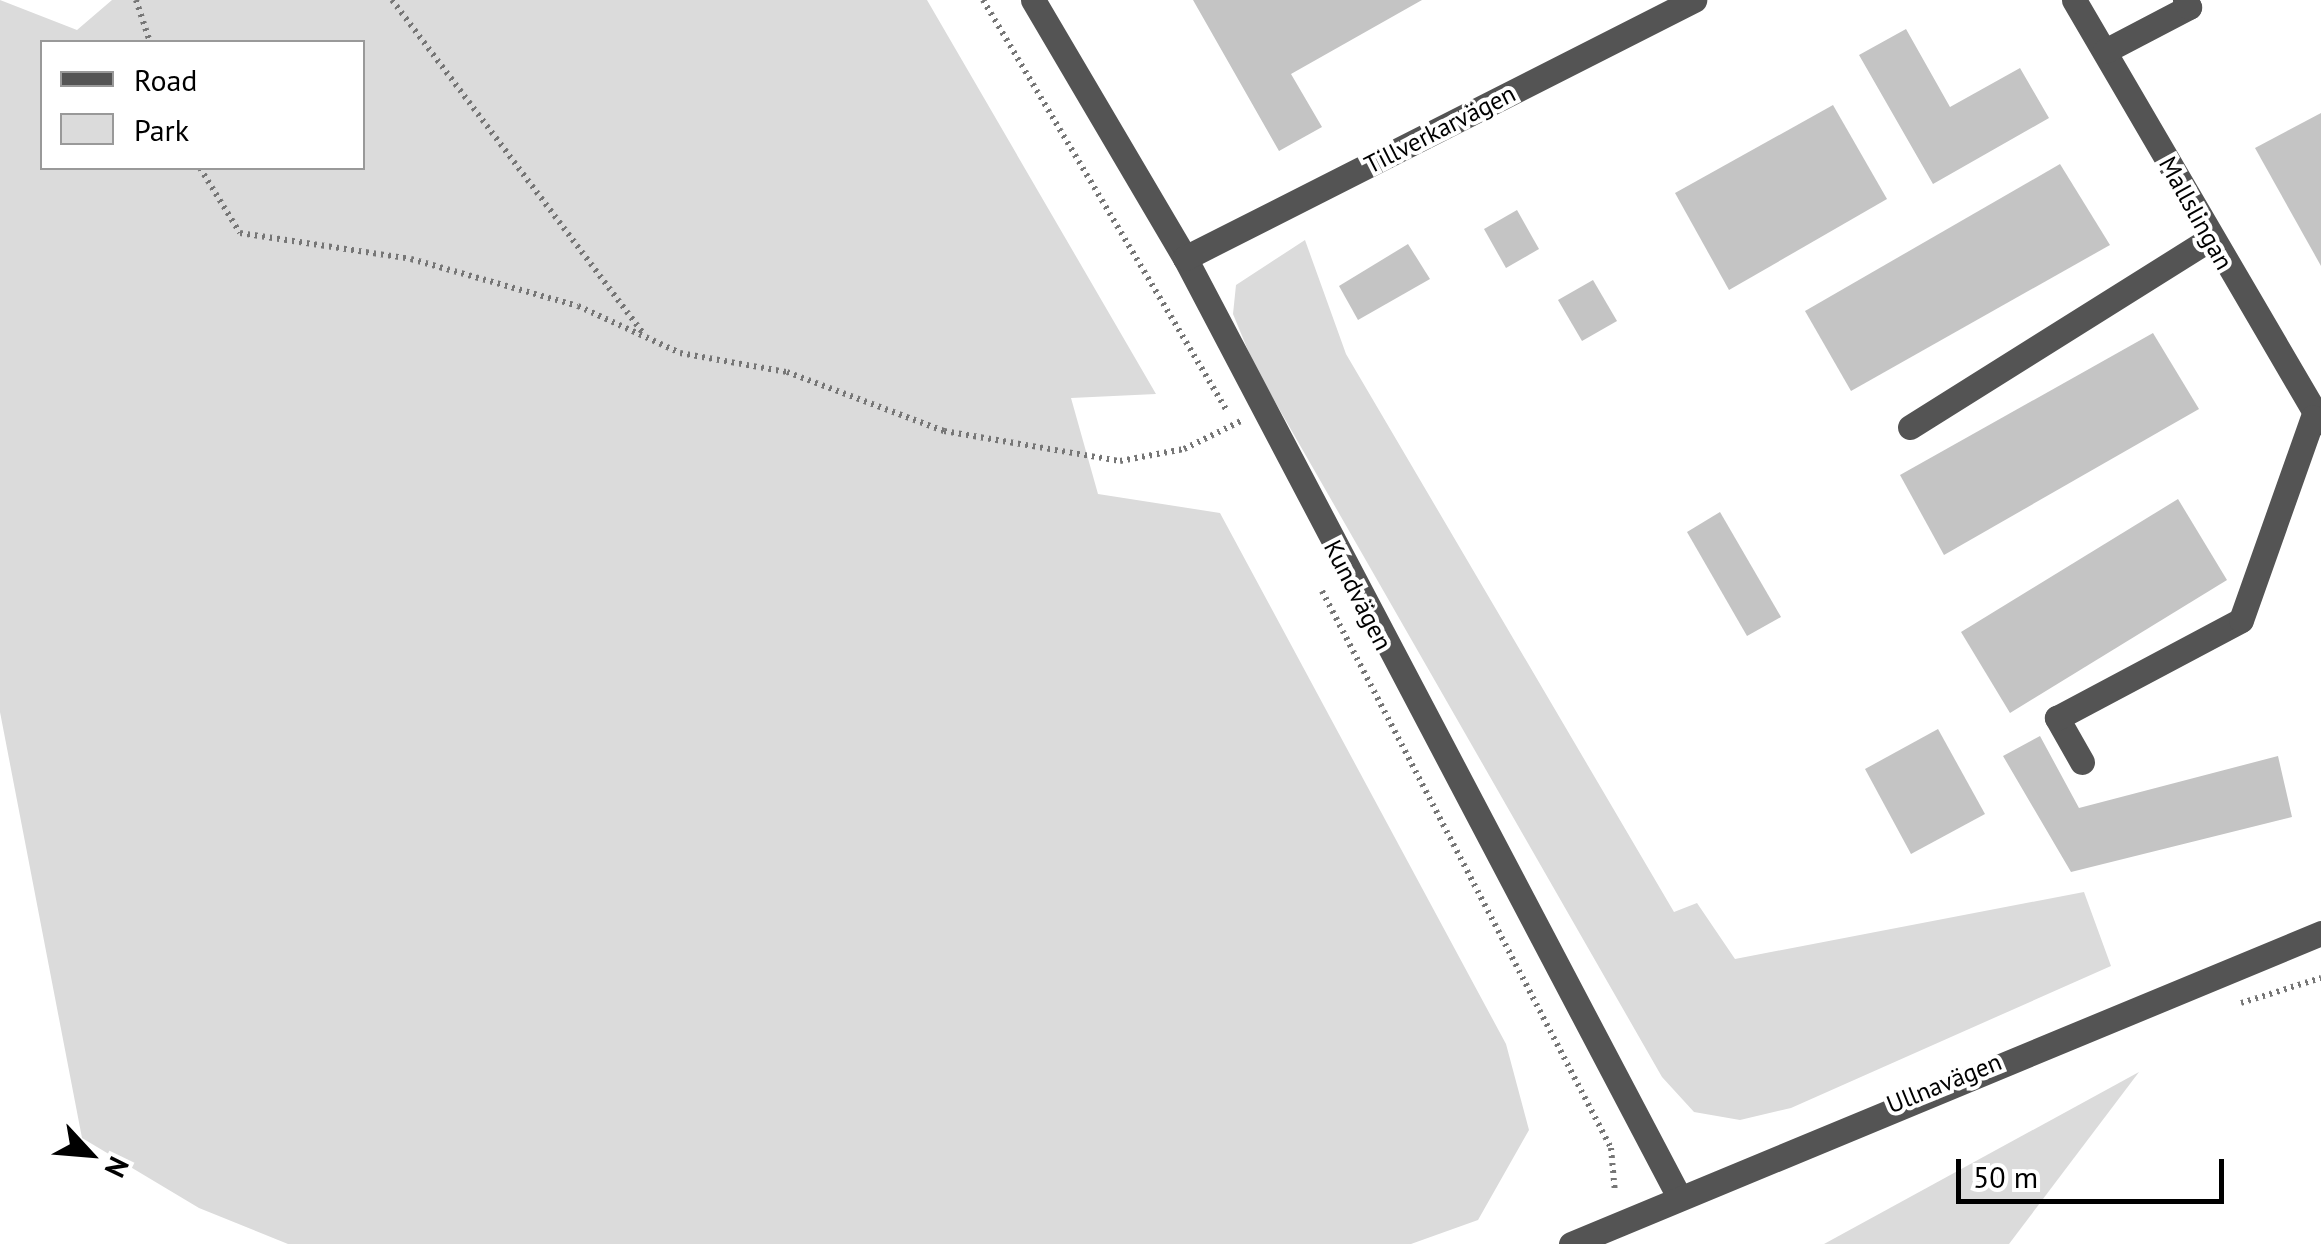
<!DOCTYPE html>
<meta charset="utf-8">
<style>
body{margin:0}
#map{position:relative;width:2321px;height:1244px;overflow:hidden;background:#fff;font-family:"PT Sans",sans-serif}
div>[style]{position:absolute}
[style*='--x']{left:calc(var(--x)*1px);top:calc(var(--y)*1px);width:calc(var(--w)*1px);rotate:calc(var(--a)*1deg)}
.green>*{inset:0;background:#dbdbdb}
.building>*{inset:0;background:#c4c4c4}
.path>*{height:6px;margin-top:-3px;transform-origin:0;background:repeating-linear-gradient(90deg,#767676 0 2.5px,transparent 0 7.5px)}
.minor>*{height:25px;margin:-12.5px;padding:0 12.5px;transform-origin:12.5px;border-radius:12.5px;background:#545454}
span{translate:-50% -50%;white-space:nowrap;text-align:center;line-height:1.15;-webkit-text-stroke:8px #fff;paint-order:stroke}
.street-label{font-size:25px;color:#000}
.legend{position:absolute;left:40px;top:40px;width:325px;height:130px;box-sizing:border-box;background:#fff;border:2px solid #999;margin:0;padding:12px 18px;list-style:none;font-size:30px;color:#000}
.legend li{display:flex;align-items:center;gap:20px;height:50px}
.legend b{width:50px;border:2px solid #999}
.north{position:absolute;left:40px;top:1104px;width:100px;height:100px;-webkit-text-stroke:8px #fff;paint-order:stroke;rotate:116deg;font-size:28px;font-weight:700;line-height:40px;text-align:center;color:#000}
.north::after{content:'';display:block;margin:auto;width:35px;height:45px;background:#000;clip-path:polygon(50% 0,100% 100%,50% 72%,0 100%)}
.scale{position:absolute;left:1956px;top:1159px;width:268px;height:45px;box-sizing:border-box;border:5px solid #000;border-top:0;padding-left:12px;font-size:30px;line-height:35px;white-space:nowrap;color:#000;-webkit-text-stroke:8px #fff;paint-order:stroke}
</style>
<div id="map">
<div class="green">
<i style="clip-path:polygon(evenodd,0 0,77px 30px,112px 0,927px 0,1156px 394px,1071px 398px,1098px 494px,1220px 513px,1506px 1044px,1529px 1130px,1478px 1220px,1411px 1244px,288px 1244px,199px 1208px,82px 1138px,0 712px,0 0,42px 42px,362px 42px,362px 168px,42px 168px,42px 42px)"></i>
<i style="clip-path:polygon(1305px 240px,1346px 354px,1674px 912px,1697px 903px,1735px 959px,2084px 892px,2111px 966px,1791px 1108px,1740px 1120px,1694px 1112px,1662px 1077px,1254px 365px,1233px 314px,1236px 285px)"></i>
<i style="clip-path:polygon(2139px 1072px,2009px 1244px,1824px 1244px)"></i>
</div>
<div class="building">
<i style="clip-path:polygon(1193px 0,1422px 0,1291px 74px,1322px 127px,1279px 151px)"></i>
<i style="clip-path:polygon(1906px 29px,1950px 107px,2020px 68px,2049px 118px,1933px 184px,1859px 55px)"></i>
<i style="clip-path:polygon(1833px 105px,1887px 199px,1729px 290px,1675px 193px)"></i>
<i style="clip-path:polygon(2321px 113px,2321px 266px,2255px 148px)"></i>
<i style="clip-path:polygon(2060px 164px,2110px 245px,1851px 391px,1805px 311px)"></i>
<i style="clip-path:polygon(1517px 210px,1539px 249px,1506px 268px,1484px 229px)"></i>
<i style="clip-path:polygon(1408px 244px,1430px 279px,1358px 320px,1339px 286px)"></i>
<i style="clip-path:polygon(1593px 280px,1617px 321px,1582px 341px,1558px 300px)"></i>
<i style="clip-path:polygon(2153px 333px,2199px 409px,1944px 555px,1900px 475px)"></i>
<i style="clip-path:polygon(2178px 499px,2227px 580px,2010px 713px,1961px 632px)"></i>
<i style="clip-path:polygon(1720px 512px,1781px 617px,1747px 636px,1687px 532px)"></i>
<i style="clip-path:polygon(1938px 729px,1985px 814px,1911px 854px,1865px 769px)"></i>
<i style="clip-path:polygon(2040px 736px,2079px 808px,2278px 756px,2292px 817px,2071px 872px,2003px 756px)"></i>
</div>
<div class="path">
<i style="--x:136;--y:0;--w:44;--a:71.6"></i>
<i style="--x:392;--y:0;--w:419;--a:53"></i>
<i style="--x:983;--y:0;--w:479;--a:59.3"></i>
<i style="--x:200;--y:168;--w:76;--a:58.4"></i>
<i style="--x:240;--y:233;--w:173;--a:8.6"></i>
<i style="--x:411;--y:259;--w:173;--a:15.7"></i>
<i style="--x:578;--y:306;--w:112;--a:24.7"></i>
<i style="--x:680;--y:353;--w:109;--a:10.1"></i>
<i style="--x:787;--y:372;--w:168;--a:20.6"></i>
<i style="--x:944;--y:431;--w:179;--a:9.7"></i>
<i style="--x:1120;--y:461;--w:65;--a:-10.6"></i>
<i style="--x:1184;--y:449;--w:64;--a:-26.2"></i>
<i style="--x:1322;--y:591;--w:628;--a:62.58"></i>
<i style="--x:1611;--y:1148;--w:45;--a:84.9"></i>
<i style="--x:2241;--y:1003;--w:84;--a:-17.4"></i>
</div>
<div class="minor">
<i style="--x:1033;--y:0;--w:299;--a:59.5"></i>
<i style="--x:1185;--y:258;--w:1057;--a:62.25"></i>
<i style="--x:2074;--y:0;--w:489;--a:59.7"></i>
<i style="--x:2105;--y:51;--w:95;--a:-27.6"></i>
<i style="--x:2189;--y:7;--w:8;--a:-120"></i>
<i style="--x:1185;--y:258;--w:571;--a:-26.88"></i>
<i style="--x:1910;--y:427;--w:354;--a:-32.1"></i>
<i style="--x:2082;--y:762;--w:51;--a:-119.6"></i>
<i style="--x:2057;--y:718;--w:208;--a:-28"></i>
<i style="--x:2241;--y:620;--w:215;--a:-70.5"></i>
<i style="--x:1571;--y:1244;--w:812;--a:-22.52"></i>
</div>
<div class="street-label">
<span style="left:1440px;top:129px;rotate:-27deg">Tillverkarvägen</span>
<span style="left:2196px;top:213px;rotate:61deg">Mallslingan</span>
<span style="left:1358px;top:595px;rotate:63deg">Kundvägen</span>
<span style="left:1944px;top:1083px;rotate:-22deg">Ullnavägen</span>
</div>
<ul class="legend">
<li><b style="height:12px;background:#545454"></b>Road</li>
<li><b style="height:28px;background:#dbdbdb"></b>Park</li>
</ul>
<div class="north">N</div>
<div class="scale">50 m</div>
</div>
